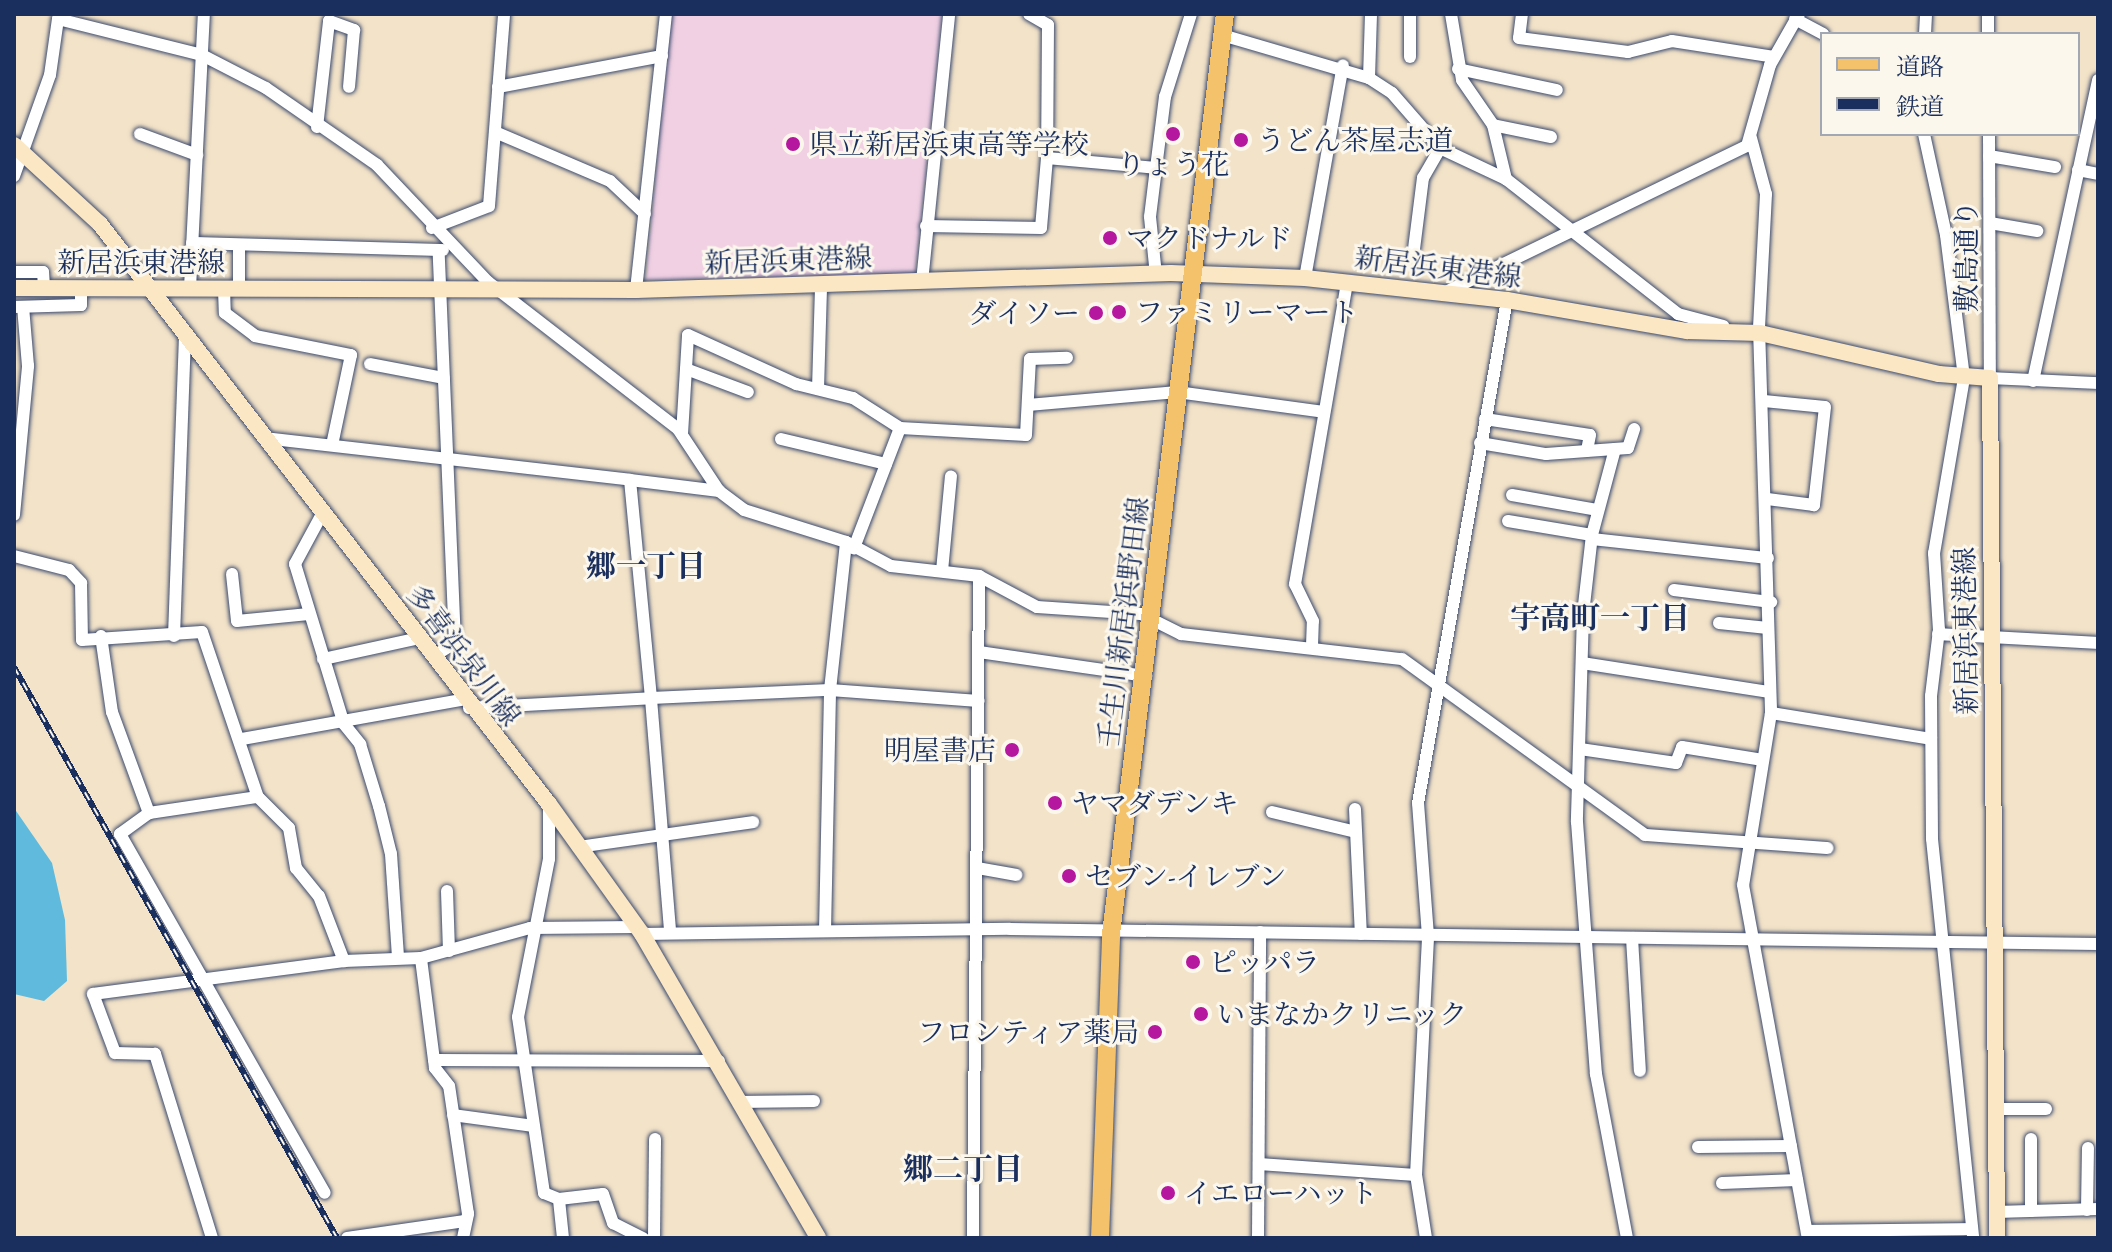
<!DOCTYPE html>
<meta charset="utf-8">
<style>
body{margin:0}
#map{position:relative;width:2112px;height:1252px;overflow:hidden;background:#f3e3c8;font-family:"EB Garamond","Noto Serif JP",serif}
div>[style]{position:absolute}
[style*='--x']{left:calc(var(--x)*1px);top:calc(var(--y)*1px);width:calc(var(--w)*1px);rotate:calc(var(--a)*1deg)}
.built>*{inset:0;background:#f1d0e3}
.water>*{inset:0;background:#5fbadd}
.roads{filter:drop-shadow(0 0 2px #3b4a6e) drop-shadow(0 0 2px #3b4a6e)}
.minor>*{height:12px;margin:-6px;padding:0 6px;transform-origin:6px;border-radius:6px;background:#fff}
.secondary>*{height:16px;margin:-8px;padding:0 8px;transform-origin:8px;border-radius:8px;background:#fbe7c3}
.primary>*{height:18px;margin:-9px;padding:0 9px;transform-origin:9px;border-radius:9px;background:#f4c26a}
.rail>*{height:6px;margin-top:-3px;transform-origin:0;background:repeating-linear-gradient(90deg,#fbf7ec 0 9px,#1b2f5e 0 18px);box-sizing:border-box;border-block:2px solid #1b2f5e}
.dots>*{width:22px;height:22px;translate:-50% -50%;box-sizing:border-box;border:4px solid #fbf7ec;border-radius:50%}
span{translate:-50% -50%;white-space:nowrap;text-align:center;line-height:1.15;-webkit-text-stroke:6px #fbf7ec;paint-order:stroke}
.poi-label{font-size:28px;color:#1b2f5e}
.left{translate:0 -50%;text-align:left}
.right{translate:-100% -50%;text-align:right}
.street-label{font-size:28px;color:#1b2f5e}
.neighbourhood-label{font-size:30px;color:#1b2f5e;font-weight:700}
.frame{position:absolute;inset:0;border:16px solid #1b2f5e;pointer-events:none}
.legend{position:absolute;left:1820px;top:32px;width:260px;height:104px;box-sizing:border-box;background:#fbf7ec;border:2px solid #a1a7b3;margin:0;padding:10px 14px;list-style:none;font-size:24px;color:#1b2f5e}
.legend li{display:flex;align-items:center;gap:16px;height:40px}
.legend b{width:40px;border:2px solid #a1a7b3}
</style>
<div id="map">
<div class="built">
<i style="clip-path:polygon(671px 14px,942px 14px,915px 274px,646px 280px)"></i>
</div>
<div class="water">
<i style="clip-path:polygon(14px 808px,52px 863px,65px 920px,67px 981px,44px 1001px,14px 994px)"></i>
</div>
<div class="roads">
<div class="minor">
<i style="--x:1029;--y:14;--w:22;--a:30"></i>
<i style="--x:1048;--y:25;--w:133;--a:90.4"></i>
<i style="--x:1410;--y:14;--w:43;--a:90"></i>
<i style="--x:1451;--y:14;--w:67;--a:80.5"></i>
<i style="--x:1462;--y:80;--w:55;--a:55.4"></i>
<i style="--x:1522;--y:14;--w:24;--a:97"></i>
<i style="--x:1519;--y:38;--w:110;--a:7.3"></i>
<i style="--x:1628;--y:52;--w:45;--a:-14"></i>
<i style="--x:1672;--y:41;--w:103;--a:8.9"></i>
<i style="--x:1988;--y:14;--w:20;--a:90"></i>
<i style="--x:1795;--y:19;--w:32;--a:28"></i>
<i style="--x:1925;--y:34;--w:20;--a:-87"></i>
<i style="--x:1222;--y:35;--w:153;--a:16.3"></i>
<i style="--x:1369;--y:78;--w:27;--a:33"></i>
<i style="--x:1392;--y:93;--w:73;--a:48.9"></i>
<i style="--x:1458;--y:69;--w:101;--a:12"></i>
<i style="--x:1369;--y:78;--w:64;--a:-88.2"></i>
<i style="--x:498;--y:87;--w:167;--a:-10.7"></i>
<i style="--x:317;--y:127;--w:107;--a:-83.5"></i>
<i style="--x:329;--y:21;--w:27;--a:20"></i>
<i style="--x:354;--y:30;--w:57;--a:95"></i>
<i style="--x:495;--y:132;--w:125;--a:23.1"></i>
<i style="--x:610;--y:181;--w:48;--a:43.3"></i>
<i style="--x:140;--y:134;--w:61;--a:20.2"></i>
<i style="--x:1924;--y:134;--w:103;--a:77.7"></i>
<i style="--x:1946;--y:235;--w:144;--a:82.8"></i>
<i style="--x:1964;--y:378;--w:178;--a:99.7"></i>
<i style="--x:1934;--y:553;--w:77;--a:86.3"></i>
<i style="--x:1939;--y:630;--w:66;--a:96.9"></i>
<i style="--x:1931;--y:696;--w:143;--a:89.6"></i>
<i style="--x:1932;--y:839;--w:401;--a:84.1"></i>
<i style="--x:1989;--y:134;--w:244;--a:89.8"></i>
<i style="--x:1990;--y:378;--w:108;--a:2.7"></i>
<i style="--x:1551;--y:137;--w:59;--a:-168.3"></i>
<i style="--x:1493;--y:125;--w:56;--a:76.5"></i>
<i style="--x:1506;--y:179;--w:219;--a:38.1"></i>
<i style="--x:1678;--y:314;--w:47;--a:14.9"></i>
<i style="--x:1751;--y:138;--w:58;--a:75"></i>
<i style="--x:1766;--y:194;--w:134;--a:93"></i>
<i style="--x:1759;--y:328;--w:385;--a:88.2"></i>
<i style="--x:1771;--y:713;--w:174;--a:99.2"></i>
<i style="--x:1743;--y:885;--w:359;--a:79.6"></i>
<i style="--x:1989;--y:156;--w:67;--a:9.5"></i>
<i style="--x:1156;--y:168;--w:72;--a:-82.8"></i>
<i style="--x:1165;--y:97;--w:87;--a:-72.6"></i>
<i style="--x:2078;--y:170;--w:20;--a:11"></i>
<i style="--x:14;--y:176;--w:107;--a:-70.4"></i>
<i style="--x:50;--y:75;--w:57;--a:-81.9"></i>
<i style="--x:58;--y:19;--w:148;--a:14"></i>
<i style="--x:202;--y:55;--w:72;--a:27.3"></i>
<i style="--x:266;--y:88;--w:135;--a:34.7"></i>
<i style="--x:377;--y:165;--w:161;--a:46.5"></i>
<i style="--x:488;--y:282;--w:240;--a:37.7"></i>
<i style="--x:678;--y:429;--w:74;--a:56.5"></i>
<i style="--x:719;--y:491;--w:31;--a:37"></i>
<i style="--x:744;--y:510;--w:107;--a:17.4"></i>
<i style="--x:846;--y:542;--w:51;--a:28.1"></i>
<i style="--x:891;--y:566;--w:89;--a:6.5"></i>
<i style="--x:979;--y:576;--w:66;--a:28.1"></i>
<i style="--x:1037;--y:607;--w:104;--a:3.9"></i>
<i style="--x:1141;--y:614;--w:45;--a:26.6"></i>
<i style="--x:1181;--y:634;--w:222;--a:6.5"></i>
<i style="--x:1402;--y:659;--w:300;--a:35.9"></i>
<i style="--x:1645;--y:835;--w:183;--a:4.1"></i>
<i style="--x:1990;--y:223;--w:48;--a:9.7"></i>
<i style="--x:926;--y:226;--w:115;--a:1"></i>
<i style="--x:1041;--y:228;--w:70;--a:-85.1"></i>
<i style="--x:1047;--y:158;--w:109;--a:5.2"></i>
<i style="--x:1156;--y:168;--w:49;--a:97"></i>
<i style="--x:1150;--y:217;--w:58;--a:84.1"></i>
<i style="--x:432;--y:228;--w:61;--a:-21.1"></i>
<i style="--x:489;--y:206;--w:193;--a:-85.5"></i>
<i style="--x:192;--y:243;--w:251;--a:1.6"></i>
<i style="--x:1414;--y:249;--w:72;--a:-82.8"></i>
<i style="--x:1423;--y:178;--w:34;--a:-60"></i>
<i style="--x:1440;--y:148;--w:73;--a:25.2"></i>
<i style="--x:14;--y:272;--w:29;--a:0"></i>
<i style="--x:43;--y:272;--w:16;--a:86"></i>
<i style="--x:1305;--y:278;--w:216;--a:-79.9"></i>
<i style="--x:922;--y:282;--w:269;--a:-84.2"></i>
<i style="--x:190;--y:288;--w:274;--a:-87.1"></i>
<i style="--x:224;--y:289;--w:24;--a:88"></i>
<i style="--x:225;--y:313;--w:38;--a:37"></i>
<i style="--x:255;--y:336;--w:98;--a:11.2"></i>
<i style="--x:351;--y:355;--w:92;--a:101.9"></i>
<i style="--x:239;--y:289;--w:44;--a:-90"></i>
<i style="--x:636;--y:290;--w:278;--a:-83.8"></i>
<i style="--x:1446;--y:292;--w:335;--a:-25.9"></i>
<i style="--x:1747;--y:146;--w:84;--a:-74.1"></i>
<i style="--x:1770;--y:65;--w:59;--a:-60.4"></i>
<i style="--x:14;--y:307;--w:67;--a:-1.7"></i>
<i style="--x:81;--y:305;--w:18;--a:-90"></i>
<i style="--x:370;--y:364;--w:75;--a:10.7"></i>
<i style="--x:686;--y:369;--w:66;--a:20.4"></i>
<i style="--x:2033;--y:381;--w:308;--a:-77.8"></i>
<i style="--x:818;--y:389;--w:104;--a:-88.3"></i>
<i style="--x:1764;--y:401;--w:61;--a:5.6"></i>
<i style="--x:1825;--y:407;--w:99;--a:96.4"></i>
<i style="--x:1814;--y:505;--w:47;--a:-172.7"></i>
<i style="--x:1028;--y:405;--w:150;--a:-5"></i>
<i style="--x:1177;--y:392;--w:148;--a:7.7"></i>
<i style="--x:1485;--y:419;--w:106;--a:8.7"></i>
<i style="--x:1590;--y:435;--w:16;--a:101"></i>
<i style="--x:900;--y:428;--w:126;--a:3.2"></i>
<i style="--x:1026;--y:435;--w:76;--a:-87"></i>
<i style="--x:1030;--y:359;--w:37;--a:-2"></i>
<i style="--x:682;--y:434;--w:99;--a:-86.5"></i>
<i style="--x:688;--y:335;--w:119;--a:24.4"></i>
<i style="--x:796;--y:384;--w:59;--a:13.8"></i>
<i style="--x:853;--y:398;--w:56;--a:32.6"></i>
<i style="--x:900;--y:428;--w:129;--a:111"></i>
<i style="--x:264;--y:438;--w:368;--a:6.5"></i>
<i style="--x:781;--y:439;--w:108;--a:13.4"></i>
<i style="--x:1480;--y:443;--w:67;--a:9.5"></i>
<i style="--x:1546;--y:454;--w:82;--a:-4.2"></i>
<i style="--x:1628;--y:448;--w:20;--a:-72"></i>
<i style="--x:1615;--y:449;--w:89;--a:105"></i>
<i style="--x:1592;--y:535;--w:80;--a:96.5"></i>
<i style="--x:1583;--y:614;--w:208;--a:91.7"></i>
<i style="--x:1577;--y:822;--w:253;--a:85.7"></i>
<i style="--x:1596;--y:1074;--w:167;--a:79.3"></i>
<i style="--x:1512;--y:495;--w:86;--a:10"></i>
<i style="--x:322;--y:514;--w:57;--a:118.4"></i>
<i style="--x:295;--y:564;--w:167;--a:73"></i>
<i style="--x:344;--y:724;--w:26;--a:51"></i>
<i style="--x:360;--y:744;--w:65;--a:73"></i>
<i style="--x:379;--y:806;--w:49;--a:76"></i>
<i style="--x:391;--y:854;--w:104;--a:86.1"></i>
<i style="--x:14;--y:515;--w:150;--a:-84.6"></i>
<i style="--x:28;--y:366;--w:59;--a:-94.8"></i>
<i style="--x:1508;--y:521;--w:85;--a:9.5"></i>
<i style="--x:1592;--y:539;--w:177;--a:6.2"></i>
<i style="--x:14;--y:556;--w:57;--a:14.3"></i>
<i style="--x:69;--y:570;--w:18;--a:47"></i>
<i style="--x:81;--y:583;--w:57;--a:89"></i>
<i style="--x:82;--y:640;--w:120;--a:-3.8"></i>
<i style="--x:202;--y:632;--w:174;--a:71.3"></i>
<i style="--x:258;--y:797;--w:44;--a:45"></i>
<i style="--x:289;--y:828;--w:41;--a:80.1"></i>
<i style="--x:296;--y:868;--w:36;--a:51"></i>
<i style="--x:319;--y:896;--w:70;--a:69"></i>
<i style="--x:344;--y:961;--w:77;--a:-2.2"></i>
<i style="--x:942;--y:571;--w:95;--a:-84.6"></i>
<i style="--x:232;--y:574;--w:47;--a:83.9"></i>
<i style="--x:237;--y:621;--w:72;--a:-5.6"></i>
<i style="--x:1674;--y:590;--w:98;--a:7.1"></i>
<i style="--x:1719;--y:623;--w:49;--a:5.8"></i>
<i style="--x:1938;--y:634;--w:160;--a:3.2"></i>
<i style="--x:101;--y:636;--w:77;--a:81.8"></i>
<i style="--x:112;--y:712;--w:108;--a:69.9"></i>
<i style="--x:149;--y:813;--w:36;--a:144"></i>
<i style="--x:120;--y:834;--w:413;--a:60.3"></i>
<i style="--x:174;--y:636;--w:297;--a:-87.9"></i>
<i style="--x:1312;--y:646;--w:25;--a:-88"></i>
<i style="--x:1313;--y:621;--w:41;--a:-115.9"></i>
<i style="--x:1295;--y:584;--w:306;--a:-80.2"></i>
<i style="--x:979;--y:652;--w:169;--a:8.2"></i>
<i style="--x:434;--y:656;--w:25;--a:-32"></i>
<i style="--x:455;--y:643;--w:389;--a:-92.4"></i>
<i style="--x:323;--y:659;--w:98;--a:-12.3"></i>
<i style="--x:1582;--y:663;--w:190;--a:8.8"></i>
<i style="--x:469;--y:708;--w:182;--a:-3.1"></i>
<i style="--x:651;--y:698;--w:219;--a:-95.5"></i>
<i style="--x:630;--y:480;--w:90;--a:7"></i>
<i style="--x:1771;--y:713;--w:162;--a:9.2"></i>
<i style="--x:242;--y:739;--w:223;--a:-10.1"></i>
<i style="--x:1580;--y:749;--w:97;--a:8.3"></i>
<i style="--x:1676;--y:763;--w:17;--a:-69"></i>
<i style="--x:1682;--y:747;--w:82;--a:9.1"></i>
<i style="--x:549;--y:804;--w:55;--a:90"></i>
<i style="--x:549;--y:859;--w:161;--a:101.1"></i>
<i style="--x:518;--y:1017;--w:178;--a:81.6"></i>
<i style="--x:544;--y:1193;--w:16;--a:22"></i>
<i style="--x:1355;--y:809;--w:125;--a:87.3"></i>
<i style="--x:1272;--y:812;--w:86;--a:13.4"></i>
<i style="--x:149;--y:813;--w:110;--a:-8.4"></i>
<i style="--x:578;--y:847;--w:177;--a:-8.1"></i>
<i style="--x:977;--y:868;--w:40;--a:10"></i>
<i style="--x:447;--y:891;--w:60;--a:88.1"></i>
<i style="--x:670;--y:930;--w:233;--a:-94.7"></i>
<i style="--x:651;--y:698;--w:179;--a:-2.6"></i>
<i style="--x:830;--y:690;--w:149;--a:4.2"></i>
<i style="--x:825;--y:931;--w:241;--a:-88.8"></i>
<i style="--x:830;--y:690;--w:149;--a:-83.8"></i>
<i style="--x:642;--y:934;--w:368;--a:-0.8"></i>
<i style="--x:1010;--y:929;--w:1088;--a:0.79"></i>
<i style="--x:1632;--y:938;--w:133;--a:86.6"></i>
<i style="--x:434;--y:1060;--w:285;--a:0.2"></i>
<i style="--x:743;--y:1102;--w:71;--a:-0.8"></i>
<i style="--x:1996;--y:1109;--w:50;--a:0"></i>
<i style="--x:453;--y:1115;--w:81;--a:7.8"></i>
<i style="--x:2031;--y:1139;--w:72;--a:90"></i>
<i style="--x:1698;--y:1147;--w:93;--a:-0.6"></i>
<i style="--x:1259;--y:1164;--w:157;--a:4"></i>
<i style="--x:1722;--y:1183;--w:75;--a:-2.3"></i>
<i style="--x:2087;--y:1210;--w:62;--a:-89.1"></i>
<i style="--x:1996;--y:1212;--w:102;--a:-1.7"></i>
<i style="--x:1807;--y:1231;--w:165;--a:-0.7"></i>
<i style="--x:212;--y:1238;--w:193;--a:-107.2"></i>
<i style="--x:155;--y:1054;--w:40;--a:-178.6"></i>
<i style="--x:115;--y:1053;--w:63;--a:-110.4"></i>
<i style="--x:93;--y:994;--w:253;--a:-7.5"></i>
<i style="--x:347;--y:1238;--w:119;--a:-8.2"></i>
<i style="--x:463;--y:1238;--w:25;--a:-78"></i>
<i style="--x:468;--y:1214;--w:129;--a:-98.4"></i>
<i style="--x:449;--y:1086;--w:23;--a:-128"></i>
<i style="--x:435;--y:1068;--w:111;--a:-97.3"></i>
<i style="--x:421;--y:958;--w:113;--a:-15.4"></i>
<i style="--x:530;--y:928;--w:106;--a:-0.5"></i>
<i style="--x:563;--y:1238;--w:39;--a:-96"></i>
<i style="--x:559;--y:1199;--w:44;--a:-6.5"></i>
<i style="--x:603;--y:1194;--w:31;--a:71"></i>
<i style="--x:613;--y:1223;--w:34;--a:27"></i>
<i style="--x:654;--y:1238;--w:99;--a:-89.4"></i>
<i style="--x:973;--y:1238;--w:662;--a:-89.48"></i>
<i style="--x:1258;--y:1238;--w:306;--a:-89.6"></i>
<i style="--x:1426;--y:1238;--w:64;--a:-99"></i>
<i style="--x:1416;--y:1175;--w:239;--a:-87.1"></i>
<i style="--x:1428;--y:936;--w:133;--a:-94.3"></i>
<i style="--x:1418;--y:803;--w:511;--a:-79.97"></i>
</div>
<div class="secondary">
<i style="--x:14;--y:145;--w:117;--a:42.6"></i>
<i style="--x:100;--y:224;--w:733;--a:52.26"></i>
<i style="--x:549;--y:804;--w:160;--a:54.4"></i>
<i style="--x:642;--y:934;--w:351;--a:59.9"></i>
<i style="--x:14;--y:288;--w:622;--a:0.18"></i>
<i style="--x:636;--y:290;--w:535;--a:-1.82"></i>
<i style="--x:1171;--y:273;--w:134;--a:2.1"></i>
<i style="--x:1305;--y:278;--w:203;--a:6.2"></i>
<i style="--x:1507;--y:300;--w:183;--a:9.8"></i>
<i style="--x:1687;--y:331;--w:73;--a:1.6"></i>
<i style="--x:1760;--y:333;--w:184;--a:12.9"></i>
<i style="--x:1939;--y:374;--w:51;--a:4.5"></i>
<i style="--x:1990;--y:378;--w:860;--a:89.53"></i>
</div>
<div class="primary">
<i style="--x:1100;--y:1238;--w:304;--a:-87.9"></i>
<i style="--x:1111;--y:934;--w:927;--a:-82.94"></i>
</div>
</div>
<div class="rail">
<i style="--x:14;--y:667;--w:656;--a:60.5"></i>
</div>
<div class="dots">
<i style="left:1173px;top:134px;background:#b5179e"></i>
<i style="left:1241px;top:140px;background:#b5179e"></i>
<i style="left:793px;top:144px;background:#b5179e"></i>
<i style="left:1110px;top:238px;background:#b5179e"></i>
<i style="left:1119px;top:312px;background:#b5179e"></i>
<i style="left:1096px;top:313px;background:#b5179e"></i>
<i style="left:1012px;top:750px;background:#b5179e"></i>
<i style="left:1055px;top:803px;background:#b5179e"></i>
<i style="left:1069px;top:876px;background:#b5179e"></i>
<i style="left:1193px;top:962px;background:#b5179e"></i>
<i style="left:1201px;top:1014px;background:#b5179e"></i>
<i style="left:1155px;top:1032px;background:#b5179e"></i>
<i style="left:1168px;top:1193px;background:#b5179e"></i>
</div>
<div class="poi-label">
<span class="left" style="left:1257px;top:140px">うどん茶屋志道</span>
<span class="left" style="left:809px;top:144px">県立新居浜東高等学校</span>
<span style="left:1173px;top:164px">りょう花</span>
<span class="left" style="left:1126px;top:238px">マクドナルド</span>
<span class="left" style="left:1135px;top:312px">ファミリーマート</span>
<span class="right" style="left:1080px;top:313px">ダイソー</span>
<span class="right" style="left:996px;top:750px">明屋書店</span>
<span class="left" style="left:1071px;top:803px">ヤマダデンキ</span>
<span class="left" style="left:1085px;top:876px">セブン-イレブン</span>
<span class="left" style="left:1209px;top:962px">ピッパラ</span>
<span class="left" style="left:1217px;top:1014px">いまなかクリニック</span>
<span class="right" style="left:1139px;top:1032px">フロンティア薬局</span>
<span class="left" style="left:1184px;top:1193px">イエローハット</span>
</div>
<div class="street-label">
<span style="left:1966px;top:256px;rotate:-90deg">敷島通り</span>
<span style="left:788px;top:260px;rotate:-2deg">新居浜東港線</span>
<span style="left:141px;top:262px">新居浜東港線</span>
<span style="left:1438px;top:267px;rotate:7deg">新居浜東港線</span>
<span style="left:1123px;top:622px;rotate:-83deg">壬生川新居浜野田線</span>
<span style="left:1965px;top:631px;rotate:-91deg">新居浜東港線</span>
<span style="left:464px;top:655px;rotate:53deg">多喜浜泉川線</span>
</div>
<div class="neighbourhood-label">
<span style="left:646px;top:566px">郷一丁目</span>
<span style="left:1600px;top:618px">宇高町一丁目</span>
<span style="left:963px;top:1169px">郷二丁目</span>
</div>
<div class="frame"></div>
<ul class="legend">
<li><b style="height:10px;background:#f4c26a"></b>道路</li>
<li><b style="height:10px;background:#1b2f5e"></b>鉄道</li>
</ul>
</div>
